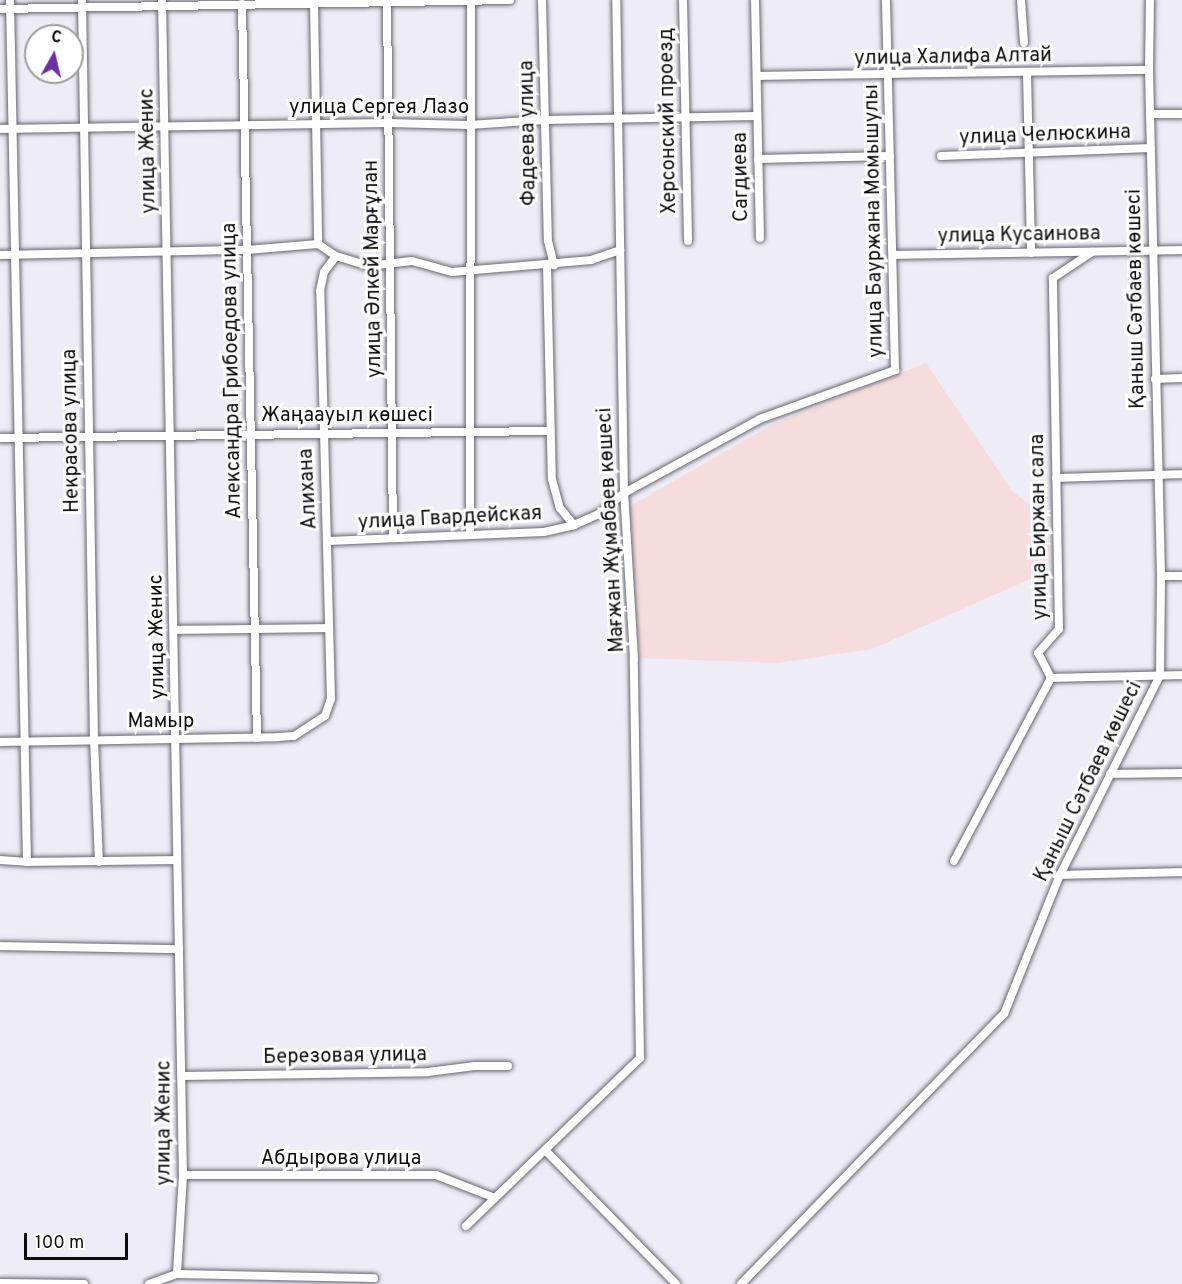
<!DOCTYPE html>
<meta charset="utf-8">
<style>
body{margin:0}
#map{position:relative;width:1182px;height:1284px;overflow:hidden;background:#edecf7;font-family:Overpass,sans-serif}
div>[style]{position:absolute}
[style*='--x']{left:calc(var(--x)*1px);top:calc(var(--y)*1px);width:calc(var(--w)*1px);rotate:calc(var(--a)*1deg)}
.industrial>*{inset:0;background:#f7dcdd}
.roads{filter:drop-shadow(0 0 2px #67666f) drop-shadow(0 0 2px #67666f)}
.minor>*{height:8px;margin:-4px;padding:0 4px;transform-origin:4px;border-radius:4px;background:#fff}
span{translate:-50% -50%;white-space:nowrap;text-align:center;line-height:1.15;-webkit-text-stroke:6px #fff;paint-order:stroke}
.street-label{font-size:20px;color:#0c0c0f}
.north{position:absolute;left:24px;top:24px;width:60px;height:60px;box-sizing:border-box;background:#fff;border:2px solid #9e9e9f;border-radius:50%;rotate:8deg;font-size:16px;font-weight:700;line-height:24px;text-align:center;color:#0c0c0f}
.north::after{content:'';display:block;margin:auto;width:21px;height:27px;background:#6e30a5;clip-path:polygon(50% 0,100% 100%,50% 72%,0 100%)}
.scale{position:absolute;left:24px;top:1233px;width:104px;height:27px;box-sizing:border-box;border:3px solid #0c0c0f;border-top:0;padding-left:8px;font-size:18px;line-height:21px;white-space:nowrap;color:#0c0c0f;-webkit-text-stroke:4px #fff;paint-order:stroke}
</style>
<div id="map">
<div class="industrial">
<i style="clip-path:polygon(926px 363px,1012px 491px,1039px 512px,1049px 542px,1048px 571px,872px 649px,778px 663px,640px 658px,630px 506px,773px 424px)"></i>
</div>
<div class="roads">
<div class="minor">
<i style="--x:10;--y:0;--w:862;--a:88.87"></i>
<i style="--x:82;--y:0;--w:739;--a:89.07"></i>
<i style="--x:94;--y:739;--w:123;--a:87.7"></i>
<i style="--x:162;--y:0;--w:1175;--a:88.98"></i>
<i style="--x:183;--y:1175;--w:99;--a:93.5"></i>
<i style="--x:387;--y:0;--w:538;--a:89.36"></i>
<i style="--x:542;--y:0;--w:241;--a:88.6"></i>
<i style="--x:548;--y:241;--w:25;--a:76"></i>
<i style="--x:683;--y:0;--w:241;--a:88.8"></i>
<i style="--x:755;--y:0;--w:238;--a:88.8"></i>
<i style="--x:1021;--y:0;--w:43;--a:86"></i>
<i style="--x:314;--y:3;--w:241;--a:89"></i>
<i style="--x:242;--y:4;--w:734;--a:88.83"></i>
<i style="--x:0;--y:9;--w:510;--a:-1.01"></i>
<i style="--x:1027;--y:73;--w:180;--a:88.7"></i>
<i style="--x:757;--y:76;--w:392;--a:-0.9"></i>
<i style="--x:1150;--y:114;--w:32;--a:0"></i>
<i style="--x:0;--y:129;--w:388;--a:-0.9"></i>
<i style="--x:388;--y:123;--w:81;--a:1.4"></i>
<i style="--x:469;--y:125;--w:76;--a:-3.8"></i>
<i style="--x:545;--y:120;--w:212;--a:-1.1"></i>
<i style="--x:941;--y:156;--w:210;--a:-2.2"></i>
<i style="--x:758;--y:159;--w:132;--a:-1.3"></i>
<i style="--x:318;--y:244;--w:22;--a:34"></i>
<i style="--x:336;--y:256;--w:34;--a:17"></i>
<i style="--x:368;--y:266;--w:44;--a:-6.5"></i>
<i style="--x:412;--y:261;--w:41;--a:15.4"></i>
<i style="--x:452;--y:272;--w:140;--a:-4.9"></i>
<i style="--x:591;--y:260;--w:31;--a:-19"></i>
<i style="--x:0;--y:255;--w:247;--a:-1.2"></i>
<i style="--x:247;--y:250;--w:71;--a:-4.8"></i>
<i style="--x:893;--y:255;--w:289;--a:-1"></i>
<i style="--x:547;--y:265;--w:214;--a:88.7"></i>
<i style="--x:552;--y:479;--w:30;--a:75"></i>
<i style="--x:560;--y:508;--w:22;--a:51"></i>
<i style="--x:1155;--y:379;--w:27;--a:-2"></i>
<i style="--x:0;--y:438;--w:550;--a:-0.73"></i>
<i style="--x:1056;--y:478;--w:126;--a:-1.8"></i>
<i style="--x:470;--y:534;--w:534;--a:-89.89"></i>
<i style="--x:328;--y:541;--w:216;--a:-2.4"></i>
<i style="--x:544;--y:532;--w:31;--a:-13"></i>
<i style="--x:574;--y:525;--w:27;--a:-24"></i>
<i style="--x:599;--y:514;--w:33;--a:-40"></i>
<i style="--x:624;--y:493;--w:155;--a:-28.6"></i>
<i style="--x:760;--y:419;--w:144;--a:-19.9"></i>
<i style="--x:895;--y:370;--w:370;--a:-91.4"></i>
<i style="--x:1161;--y:576;--w:21;--a:0"></i>
<i style="--x:174;--y:630;--w:155;--a:-0.7"></i>
<i style="--x:1051;--y:678;--w:131;--a:-1.3"></i>
<i style="--x:0;--y:742;--w:278;--a:-1"></i>
<i style="--x:278;--y:737;--w:16;--a:-4"></i>
<i style="--x:294;--y:736;--w:37;--a:-33"></i>
<i style="--x:325;--y:716;--w:18;--a:-71"></i>
<i style="--x:331;--y:699;--w:408;--a:-91.5"></i>
<i style="--x:320;--y:291;--w:19;--a:-78"></i>
<i style="--x:324;--y:272;--w:20;--a:-53"></i>
<i style="--x:1110;--y:774;--w:72;--a:-0.8"></i>
<i style="--x:0;--y:860;--w:27;--a:4"></i>
<i style="--x:27;--y:862;--w:148;--a:-0.8"></i>
<i style="--x:954;--y:861;--w:207;--a:-62.1"></i>
<i style="--x:1051;--y:678;--w:28;--a:-117"></i>
<i style="--x:1038;--y:653;--w:32;--a:-49"></i>
<i style="--x:1059;--y:629;--w:351;--a:-91"></i>
<i style="--x:1053;--y:278;--w:47;--a:-33.7"></i>
<i style="--x:1060;--y:875;--w:122;--a:-1.4"></i>
<i style="--x:0;--y:946;--w:179;--a:1"></i>
<i style="--x:182;--y:1076;--w:246;--a:-0.9"></i>
<i style="--x:428;--y:1072;--w:47;--a:-7.3"></i>
<i style="--x:475;--y:1066;--w:33;--a:0"></i>
<i style="--x:545;--y:1150;--w:187;--a:45.6"></i>
<i style="--x:183;--y:1175;--w:253;--a:0"></i>
<i style="--x:436;--y:1175;--w:63;--a:21.3"></i>
<i style="--x:466;--y:1226;--w:242;--a:-44"></i>
<i style="--x:640;--y:1058;--w:399;--a:-90.9"></i>
<i style="--x:634;--y:659;--w:166;--a:-93.4"></i>
<i style="--x:624;--y:493;--w:493;--a:-90.9"></i>
<i style="--x:0;--y:1283;--w:84;--a:0.7"></i>
<i style="--x:149;--y:1284;--w:30;--a:-20"></i>
<i style="--x:177;--y:1274;--w:197;--a:1.2"></i>
<i style="--x:741;--y:1284;--w:377;--a:-45.8"></i>
<i style="--x:1004;--y:1014;--w:150;--a:-68.1"></i>
<i style="--x:1060;--y:875;--w:224;--a:-63.4"></i>
<i style="--x:1160;--y:675;--w:99;--a:-89.4"></i>
<i style="--x:1161;--y:576;--w:506;--a:-91.36"></i>
<i style="--x:1149;--y:70;--w:70;--a:-89.2"></i>
</div>
</div>
<div class="street-label">
<span style="left:953px;top:58px;rotate:-1deg">улица Халифа Алтай</span>
<span style="left:379px;top:108px">улица Сергея Лазо</span>
<span style="left:669px;top:121px;rotate:-91deg">Херсонский проезд</span>
<span style="left:529px;top:133px;rotate:-91deg">Фадеева улица</span>
<span style="left:1045px;top:136px;rotate:-2deg">улица Челюскина</span>
<span style="left:149px;top:151px;rotate:-91deg">улица Женис</span>
<span style="left:742px;top:177px;rotate:-91deg">Сагдиева</span>
<span style="left:875px;top:221px;rotate:-91deg">улица Бауржана Момышулы</span>
<span style="left:1019px;top:236px;rotate:-1deg">улица Кусаинова</span>
<span style="left:374px;top:269px;rotate:-91deg">улица Әлкей Марғұлан</span>
<span style="left:1137px;top:299px;rotate:-91deg">Қаныш Сәтбаев көшесі</span>
<span style="left:233px;top:371px;rotate:-91deg">Александра Грибоедова улица</span>
<span style="left:347px;top:416px">Жаңаауыл көшесі</span>
<span style="left:72px;top:431px;rotate:-91deg">Некрасова улица</span>
<span style="left:309px;top:489px;rotate:-93deg">Алихана</span>
<span style="left:450px;top:519px;rotate:-3deg">улица Гвардейская</span>
<span style="left:1040px;top:527px;rotate:-91deg">улица Биржан сала</span>
<span style="left:612px;top:530px;rotate:-93deg">Мағжан Жұмабаев көшесі</span>
<span style="left:158px;top:637px;rotate:-91deg">улица Женис</span>
<span style="left:161px;top:722px">Мамыр</span>
<span style="left:1089px;top:782px;rotate:-64deg">Қаныш Сәтбаев көшесі</span>
<span style="left:345px;top:1057px;rotate:-1deg">Березовая улица</span>
<span style="left:165px;top:1123px;rotate:-90deg">улица Женис</span>
<span style="left:341px;top:1159px">Абдырова улица</span>
</div>
<div class="north">С</div>
<div class="scale">100 m</div>
</div>
